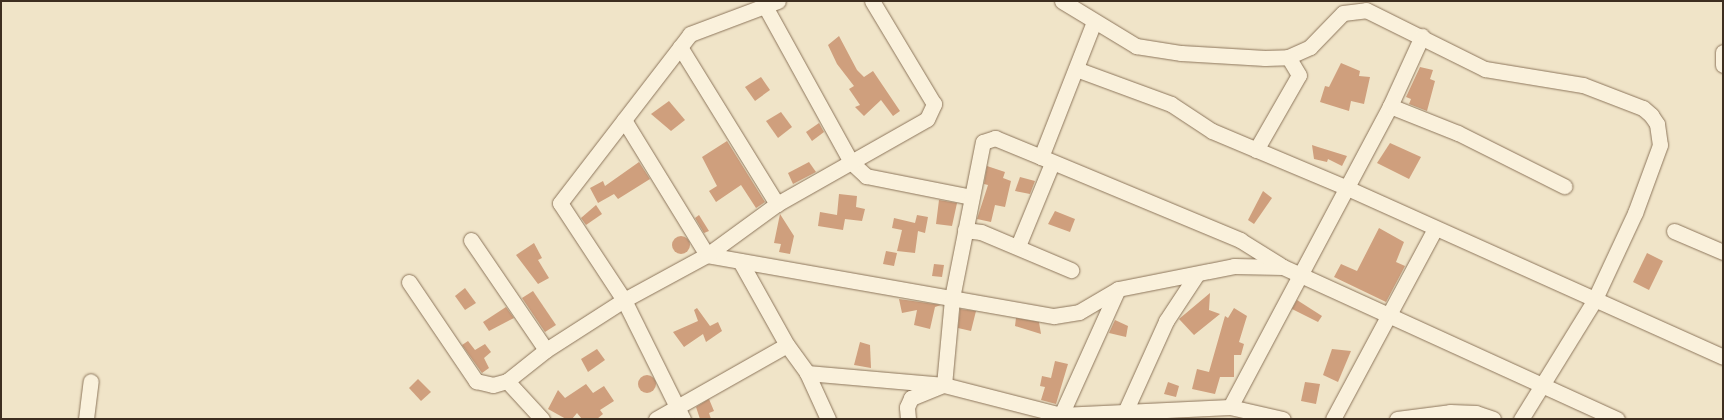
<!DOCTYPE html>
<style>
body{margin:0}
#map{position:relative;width:1724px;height:420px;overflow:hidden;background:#f0e4c8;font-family:Georgia,serif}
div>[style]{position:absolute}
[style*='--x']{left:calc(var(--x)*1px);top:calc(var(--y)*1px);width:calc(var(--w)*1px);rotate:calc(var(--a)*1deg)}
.building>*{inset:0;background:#cf9f7d}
.round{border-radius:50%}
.roads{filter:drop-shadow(0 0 1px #8d765c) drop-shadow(0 0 1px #8d765c)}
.minor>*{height:15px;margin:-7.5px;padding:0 7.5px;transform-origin:7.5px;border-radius:7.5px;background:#faf1dc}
span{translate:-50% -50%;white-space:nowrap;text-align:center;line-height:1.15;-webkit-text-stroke:3px #f7eed8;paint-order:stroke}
.frame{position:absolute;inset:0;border:2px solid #3d2e20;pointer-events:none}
</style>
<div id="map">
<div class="building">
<i style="clip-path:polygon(839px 36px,857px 70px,864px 77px,873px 71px,900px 111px,893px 116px,881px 100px,864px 116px,855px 107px,860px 105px,849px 89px,854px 86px,837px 64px,828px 45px)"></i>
<i style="clip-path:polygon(1341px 63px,1360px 71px,1359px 76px,1370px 77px,1364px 104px,1351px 101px,1349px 111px,1320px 102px,1325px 86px,1329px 87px)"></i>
<i style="clip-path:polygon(1420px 67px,1433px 70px,1430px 79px,1435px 81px,1427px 111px,1409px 104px,1411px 99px,1406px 97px)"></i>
<i style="clip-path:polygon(761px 77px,770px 90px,755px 101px,745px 87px)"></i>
<i style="clip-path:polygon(669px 101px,685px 120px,671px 131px,651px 114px)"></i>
<i style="clip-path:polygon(781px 112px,792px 127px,778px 138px,766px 121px)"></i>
<i style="clip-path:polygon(819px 123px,824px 132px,812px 141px,806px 132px)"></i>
<i style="clip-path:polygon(727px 141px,765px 202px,756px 208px,741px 185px,716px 202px,709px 191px,717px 186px,702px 157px)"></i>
<i style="clip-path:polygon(1390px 143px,1421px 157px,1409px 179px,1377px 163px)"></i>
<i style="clip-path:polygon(1312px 145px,1318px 147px,1347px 156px,1342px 166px,1328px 159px,1327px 162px,1314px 159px)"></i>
<i style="clip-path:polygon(639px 162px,650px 179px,618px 199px,614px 194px,598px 203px,590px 188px,603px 181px,605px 186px)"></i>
<i style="clip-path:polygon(809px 162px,816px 172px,793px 184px,788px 173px)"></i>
<i style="clip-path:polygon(987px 166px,1005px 172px,1003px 178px,1011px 181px,1005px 207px,995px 205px,991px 222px,977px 219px,988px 185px,984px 184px)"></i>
<i style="clip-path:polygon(1020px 177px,1035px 181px,1030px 194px,1015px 191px)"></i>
<i style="clip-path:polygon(1263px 191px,1272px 198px,1254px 224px,1248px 220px)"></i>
<i style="clip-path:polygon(839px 194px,857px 196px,856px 207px,865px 209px,862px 221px,845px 219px,843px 230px,818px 226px,820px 212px,837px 215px)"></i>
<i style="clip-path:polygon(939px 200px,957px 203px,952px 226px,936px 224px)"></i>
<i style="clip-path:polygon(596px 205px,602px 214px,586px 225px,581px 218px)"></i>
<i style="clip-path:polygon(1055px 211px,1075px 219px,1070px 232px,1048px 224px)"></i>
<i style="clip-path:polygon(780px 214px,794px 236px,790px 254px,779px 252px,781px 244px,774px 243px)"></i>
<i style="clip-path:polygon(699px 215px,709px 231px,704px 233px,695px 218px)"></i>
<i style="clip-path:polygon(917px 215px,928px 217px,925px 233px,918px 231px,915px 253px,897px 251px,902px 230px,892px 228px,894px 218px,915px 223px)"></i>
<i style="clip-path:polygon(1379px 228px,1404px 242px,1396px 262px,1405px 266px,1386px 302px,1334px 277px,1341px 264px,1357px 271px)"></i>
<i class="round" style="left:672px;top:236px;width:18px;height:18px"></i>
<i style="clip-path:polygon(534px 243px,542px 258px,538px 260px,549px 278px,538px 284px,516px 255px)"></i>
<i style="clip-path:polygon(886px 251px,897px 253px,894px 266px,883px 264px)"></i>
<i style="clip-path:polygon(1647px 253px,1663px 261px,1649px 290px,1633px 282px)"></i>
<i style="clip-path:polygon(934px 264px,944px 265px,942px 277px,932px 276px)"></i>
<i style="clip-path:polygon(465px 288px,476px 303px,465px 310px,455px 296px)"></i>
<i style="clip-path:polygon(533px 291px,556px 325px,545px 332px,522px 298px)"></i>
<i style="clip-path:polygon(1210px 293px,1209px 310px,1220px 314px,1194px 335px,1179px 319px)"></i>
<i style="clip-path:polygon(899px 299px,941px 305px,935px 307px,930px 329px,914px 325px,917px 310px,902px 313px)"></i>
<i style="clip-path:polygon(1297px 300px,1322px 316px,1318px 322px,1292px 309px)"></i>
<i style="clip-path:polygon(506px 307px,514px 318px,489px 331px,483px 322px)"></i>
<i style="clip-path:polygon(697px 308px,710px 326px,718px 322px,722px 331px,706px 342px,703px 334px,684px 347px,673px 332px,698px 321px,694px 310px)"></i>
<i style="clip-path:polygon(1234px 308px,1247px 316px,1239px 342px,1244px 344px,1241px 355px,1234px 355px,1234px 377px,1220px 377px,1215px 394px,1192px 389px,1197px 369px,1209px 372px,1225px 316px,1228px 318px)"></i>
<i style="clip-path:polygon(960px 309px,976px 311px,971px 331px,958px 328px)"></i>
<i style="clip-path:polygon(1016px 318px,1039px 322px,1041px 334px,1015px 326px)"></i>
<i style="clip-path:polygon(1115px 320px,1128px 326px,1126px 337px,1109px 333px)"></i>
<i style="clip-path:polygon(468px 341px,475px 350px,485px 344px,491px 352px,484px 358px,489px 368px,482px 373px,462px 345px)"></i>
<i style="clip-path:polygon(860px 342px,870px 345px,871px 368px,854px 365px)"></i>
<i style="clip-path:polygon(597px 349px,605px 360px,588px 372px,581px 359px)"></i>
<i style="clip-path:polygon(1332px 349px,1351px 351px,1338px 382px,1323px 375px)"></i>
<i style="clip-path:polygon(1055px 361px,1068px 364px,1056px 404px,1041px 400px,1045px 387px,1040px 386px,1042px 376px,1051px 378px)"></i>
<i class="round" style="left:638px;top:375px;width:18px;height:18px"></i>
<i style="clip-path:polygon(418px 379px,431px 392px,421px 401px,409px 388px)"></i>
<i style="clip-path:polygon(1168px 382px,1179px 386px,1176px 397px,1164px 394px)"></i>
<i style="clip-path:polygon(1305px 382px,1320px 384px,1316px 404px,1301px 401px)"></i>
<i style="clip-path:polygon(586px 384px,593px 393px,604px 386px,614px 401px,600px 410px,603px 414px,597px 419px,582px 419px,577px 413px,572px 419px,566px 419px,548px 409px,558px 390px,565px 398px)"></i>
<i style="clip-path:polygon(709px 399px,714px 411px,709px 413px,711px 419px,700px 419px,696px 407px)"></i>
</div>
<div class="roads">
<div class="minor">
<i style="--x:1062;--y:1;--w:87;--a:31.3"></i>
<i style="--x:1136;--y:46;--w:46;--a:8.8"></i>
<i style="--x:1181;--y:53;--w:84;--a:3.4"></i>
<i style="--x:1265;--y:58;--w:23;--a:-2"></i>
<i style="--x:1288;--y:57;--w:24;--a:-24"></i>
<i style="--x:1310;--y:47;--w:47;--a:-45.9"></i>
<i style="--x:1343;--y:13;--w:23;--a:-7"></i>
<i style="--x:1366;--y:10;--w:133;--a:26.4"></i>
<i style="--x:1485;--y:69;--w:99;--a:9.3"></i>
<i style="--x:1583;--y:85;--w:64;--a:21"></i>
<i style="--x:1643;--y:108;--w:11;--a:41"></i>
<i style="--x:1651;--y:115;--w:11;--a:56"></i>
<i style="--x:1657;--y:124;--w:21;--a:82"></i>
<i style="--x:1660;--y:145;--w:72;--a:110.2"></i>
<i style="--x:1635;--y:213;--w:97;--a:115"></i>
<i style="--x:1594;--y:301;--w:139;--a:121.7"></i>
<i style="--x:766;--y:8;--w:176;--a:61.1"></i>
<i style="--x:851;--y:162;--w:21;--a:43"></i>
<i style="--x:866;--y:176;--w:107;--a:11.3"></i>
<i style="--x:680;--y:47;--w:185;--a:58.3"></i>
<i style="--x:1723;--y:52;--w:13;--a:90"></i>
<i style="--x:1076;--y:69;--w:101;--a:20.2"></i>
<i style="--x:1171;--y:104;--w:49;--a:33.4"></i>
<i style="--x:1212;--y:131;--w:144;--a:22.8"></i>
<i style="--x:1345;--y:187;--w:414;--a:24.2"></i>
<i style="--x:1390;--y:106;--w:73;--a:21.7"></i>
<i style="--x:1458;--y:133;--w:119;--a:26.6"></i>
<i style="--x:624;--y:120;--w:158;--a:58.4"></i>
<i style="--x:707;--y:255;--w:352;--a:10"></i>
<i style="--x:1054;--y:316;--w:25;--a:-9"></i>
<i style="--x:1079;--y:312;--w:45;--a:-30.5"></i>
<i style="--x:1118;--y:289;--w:118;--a:-11.2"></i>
<i style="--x:1234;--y:266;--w:49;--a:1.2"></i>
<i style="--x:1283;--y:267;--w:367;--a:24.5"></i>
<i style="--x:1256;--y:150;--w:86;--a:-60.2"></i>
<i style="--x:1299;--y:75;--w:21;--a:-121"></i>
<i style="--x:1041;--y:157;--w:145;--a:-68.6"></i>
<i style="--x:965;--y:230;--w:16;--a:7"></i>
<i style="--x:981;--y:232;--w:98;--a:22.9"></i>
<i style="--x:1674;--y:231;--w:53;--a:23.2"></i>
<i style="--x:471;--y:240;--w:133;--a:55.7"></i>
<i style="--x:1018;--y:246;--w:90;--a:-67.7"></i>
<i style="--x:740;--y:261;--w:96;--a:60.8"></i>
<i style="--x:787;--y:345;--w:34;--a:54"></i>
<i style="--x:807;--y:373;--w:51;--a:65.5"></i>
<i style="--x:409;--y:282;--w:120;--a:55.9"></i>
<i style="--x:476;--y:381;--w:17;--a:13"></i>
<i style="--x:493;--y:385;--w:15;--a:-16"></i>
<i style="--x:507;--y:381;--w:50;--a:-38.5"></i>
<i style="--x:546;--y:350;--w:93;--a:-32.7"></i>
<i style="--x:624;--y:300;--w:94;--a:-28.5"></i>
<i style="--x:707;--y:255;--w:87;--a:-36.1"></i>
<i style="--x:777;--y:204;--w:172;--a:-29.5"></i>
<i style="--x:927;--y:119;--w:17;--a:-65"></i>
<i style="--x:934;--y:104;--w:120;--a:-121"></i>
<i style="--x:807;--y:373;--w:138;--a:5"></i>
<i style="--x:944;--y:385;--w:121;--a:14.4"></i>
<i style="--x:1061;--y:415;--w:138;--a:-65.7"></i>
<i style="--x:507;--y:381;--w:52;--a:47.4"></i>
<i style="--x:1230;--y:407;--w:341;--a:-62"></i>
<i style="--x:1390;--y:106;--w:77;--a:-65.4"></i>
<i style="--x:1125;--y:412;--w:100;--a:-65.7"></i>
<i style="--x:1166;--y:321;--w:56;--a:-56.6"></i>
<i style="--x:86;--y:419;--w:38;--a:-83"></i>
<i style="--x:656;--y:419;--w:150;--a:-29.5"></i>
<i style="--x:683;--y:419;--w:133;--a:-116.4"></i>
<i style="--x:624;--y:300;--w:116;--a:-123.4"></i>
<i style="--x:560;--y:203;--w:213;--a:-52.4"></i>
<i style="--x:690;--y:34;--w:94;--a:-20.6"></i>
<i style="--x:908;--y:419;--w:12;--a:-95"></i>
<i style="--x:907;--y:407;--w:10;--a:-66"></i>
<i style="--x:911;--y:398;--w:35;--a:-22"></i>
<i style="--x:944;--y:385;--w:87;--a:-84.7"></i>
<i style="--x:952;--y:298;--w:159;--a:-78.8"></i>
<i style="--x:983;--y:142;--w:13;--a:-18"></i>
<i style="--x:995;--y:138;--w:50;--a:22.4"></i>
<i style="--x:1041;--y:157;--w:216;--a:22.6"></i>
<i style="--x:1240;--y:240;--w:47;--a:32"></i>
<i style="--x:1055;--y:419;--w:7;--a:-34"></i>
<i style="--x:1061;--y:415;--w:169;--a:-2.7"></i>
<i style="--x:1230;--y:407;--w:54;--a:12.8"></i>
<i style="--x:1333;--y:419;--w:216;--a:-61.8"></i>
<i style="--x:1397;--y:419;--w:53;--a:-7.5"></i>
<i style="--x:1450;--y:412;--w:26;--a:2"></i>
<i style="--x:1476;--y:413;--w:18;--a:19"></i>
</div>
</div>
<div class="frame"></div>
</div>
